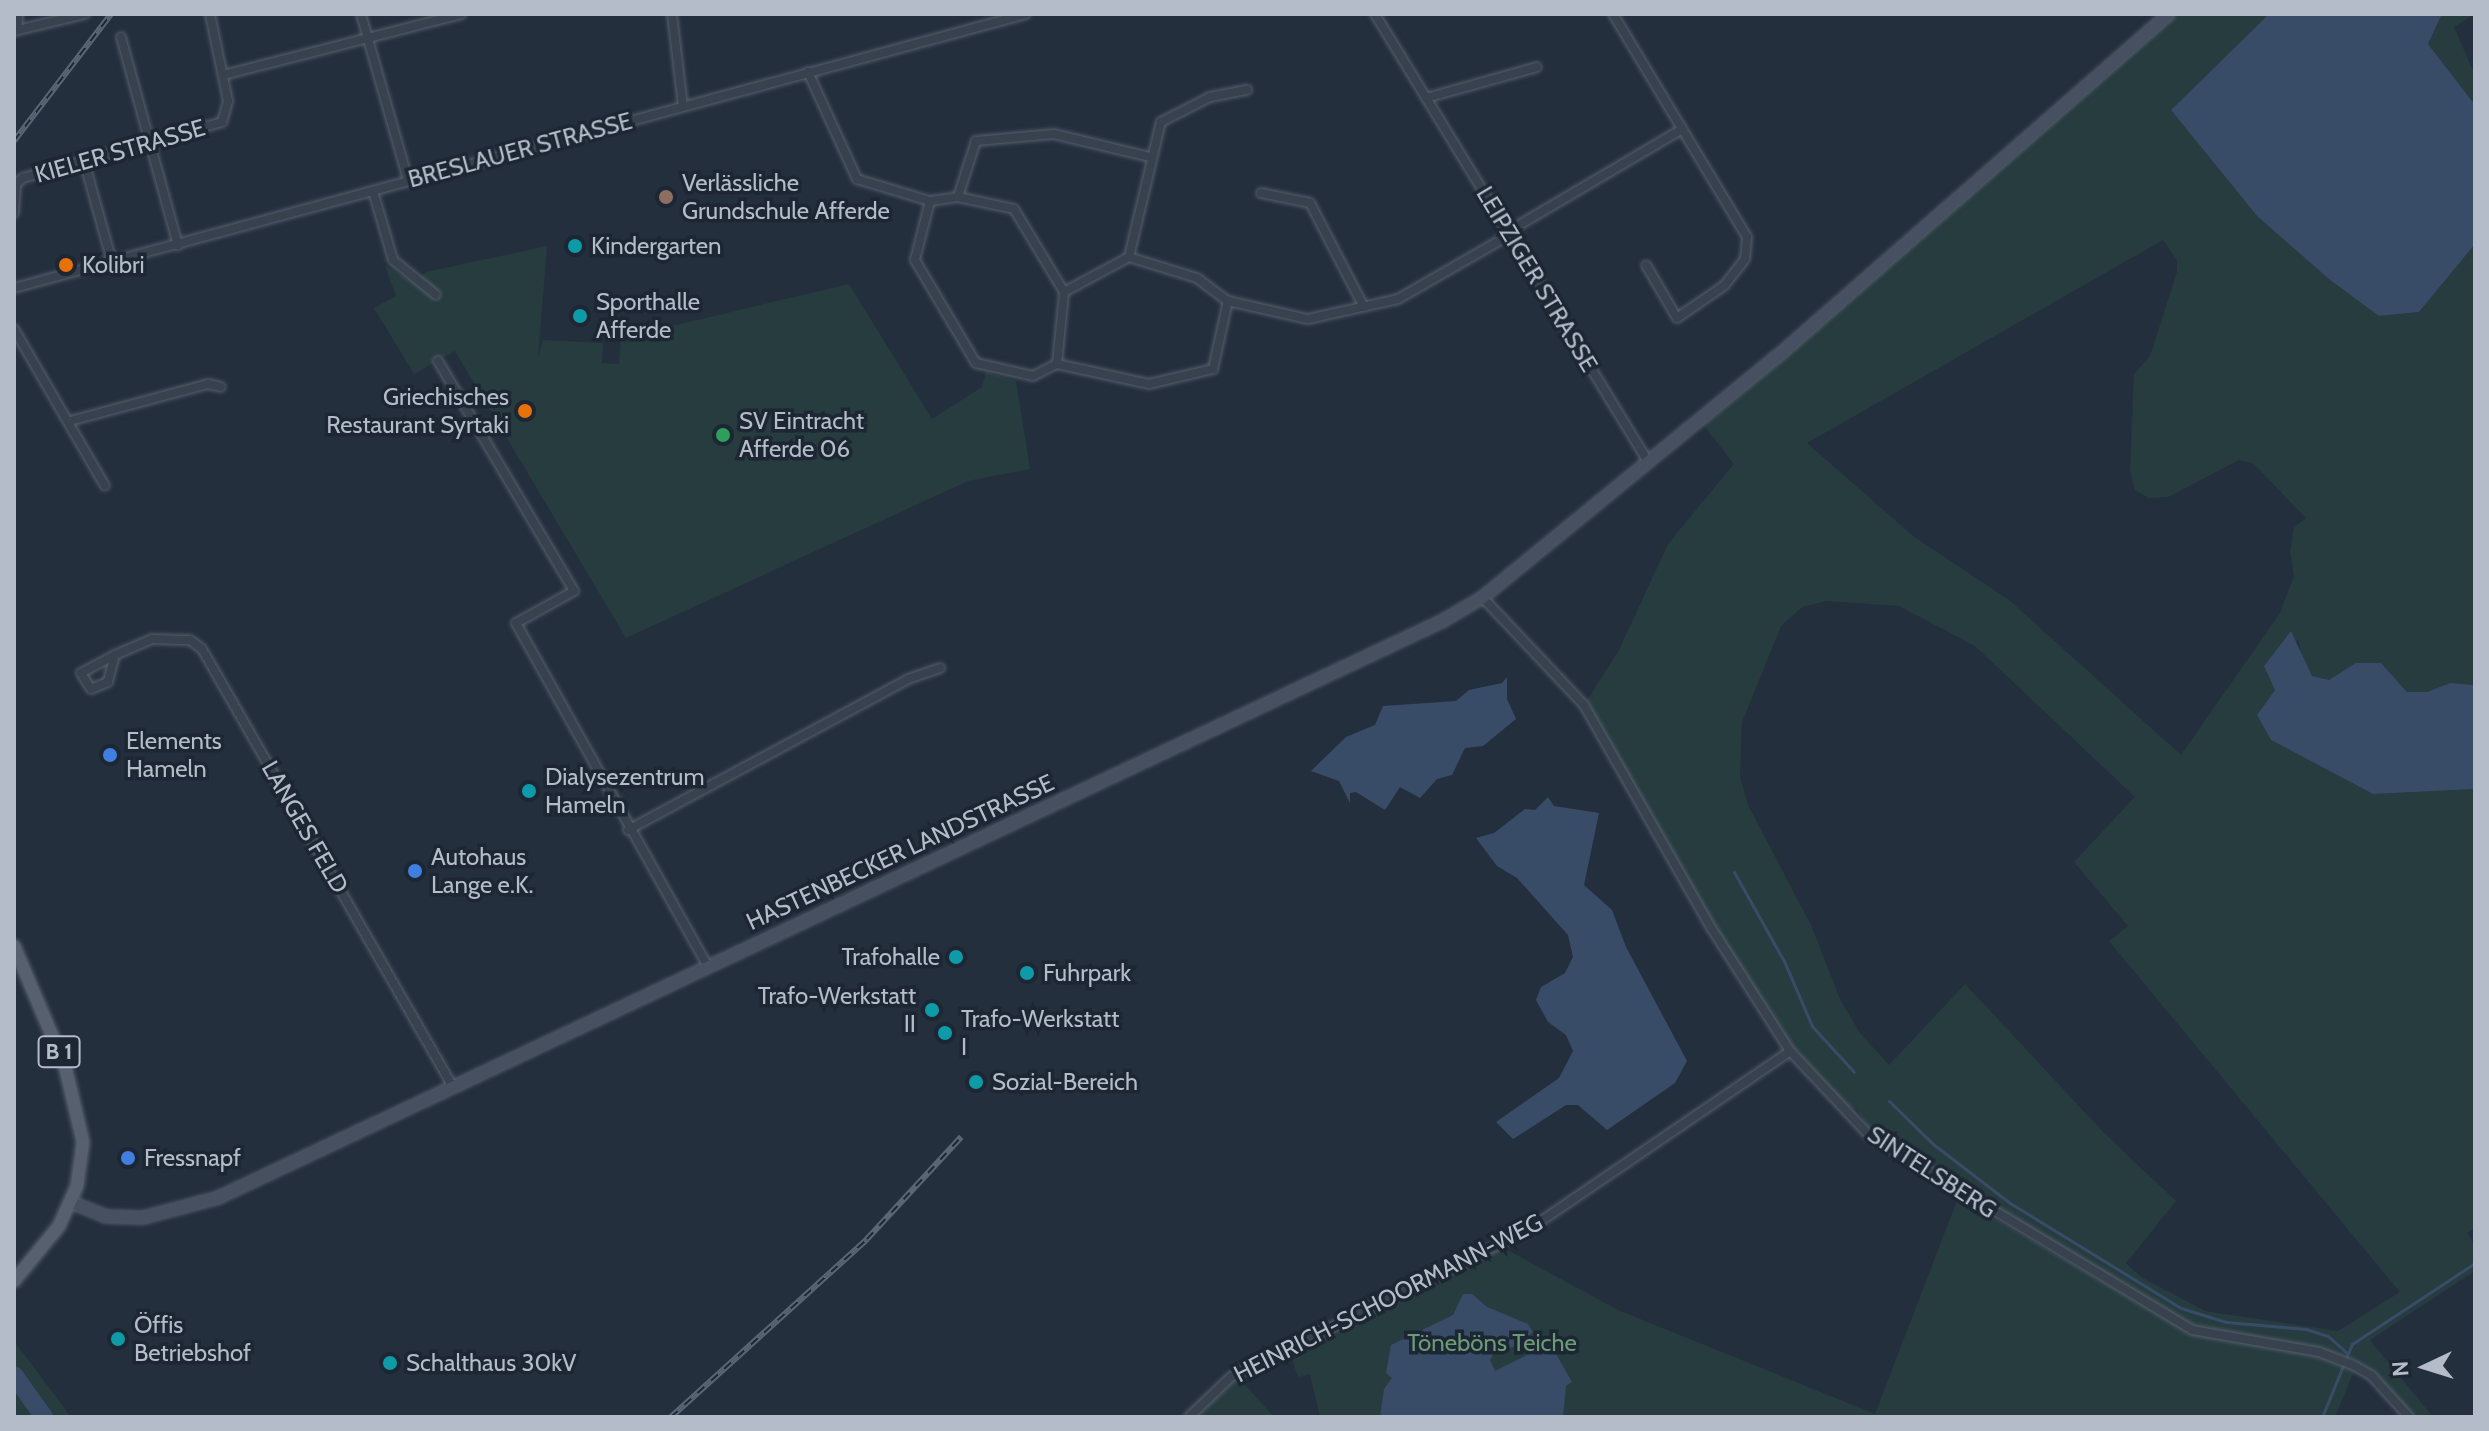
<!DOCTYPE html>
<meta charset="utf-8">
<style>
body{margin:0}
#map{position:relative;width:2489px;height:1431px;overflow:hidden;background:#242f3e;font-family:Cabin,sans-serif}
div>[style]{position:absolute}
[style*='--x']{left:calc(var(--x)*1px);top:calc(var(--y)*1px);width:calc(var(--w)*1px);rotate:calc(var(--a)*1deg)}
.green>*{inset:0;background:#263c3f}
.water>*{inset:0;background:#394c67}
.stream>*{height:3px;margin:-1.5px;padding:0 1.5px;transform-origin:1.5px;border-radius:1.5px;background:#394c67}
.river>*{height:18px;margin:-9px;padding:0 9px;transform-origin:9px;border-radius:9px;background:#394c67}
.roads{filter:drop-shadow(0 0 2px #565f6c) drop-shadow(0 0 2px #565f6c)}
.minor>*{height:8px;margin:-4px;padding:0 4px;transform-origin:4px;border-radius:4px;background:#38414e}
.secondary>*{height:11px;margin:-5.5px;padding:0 5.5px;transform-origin:5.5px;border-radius:5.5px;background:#465061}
.primary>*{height:12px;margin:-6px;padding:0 6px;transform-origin:6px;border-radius:6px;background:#56606e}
.rail>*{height:6px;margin-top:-3px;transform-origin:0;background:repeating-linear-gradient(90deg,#1d2633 0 9px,#5a6575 0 18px);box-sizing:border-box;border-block:2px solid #5a6575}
.dots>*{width:22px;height:22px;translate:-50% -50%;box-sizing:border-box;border:4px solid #1d2633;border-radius:50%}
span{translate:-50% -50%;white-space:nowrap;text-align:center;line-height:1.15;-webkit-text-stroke:7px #1d2633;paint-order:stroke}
.shield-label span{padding:2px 6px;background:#1d2633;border:2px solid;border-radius:6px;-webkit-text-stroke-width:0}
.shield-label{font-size:22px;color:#b4bcc9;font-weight:700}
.street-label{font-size:24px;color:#b4bcc9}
.poi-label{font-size:24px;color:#b4bcc9}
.left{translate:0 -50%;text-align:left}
.right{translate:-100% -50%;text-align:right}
.park-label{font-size:24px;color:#6b9a76}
.frame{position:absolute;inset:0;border:16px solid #b4bcc9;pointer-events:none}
.north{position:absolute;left:2385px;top:1327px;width:80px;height:80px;-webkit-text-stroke:6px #1d2633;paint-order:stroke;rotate:266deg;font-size:22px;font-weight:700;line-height:32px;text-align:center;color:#b4bcc9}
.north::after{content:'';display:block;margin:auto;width:28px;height:36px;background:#b4bcc9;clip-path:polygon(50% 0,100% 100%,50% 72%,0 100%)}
</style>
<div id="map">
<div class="green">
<i style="clip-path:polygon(evenodd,2168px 14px,2269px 14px,2171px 110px,2257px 216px,2330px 280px,2380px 316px,2419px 312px,2475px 244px,2475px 685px,2450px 683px,2427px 692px,2407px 692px,2381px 663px,2329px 680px,2312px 676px,2304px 666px,2298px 639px,2275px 690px,2257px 715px,2271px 740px,2373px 794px,2475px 789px,2475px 1228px,2467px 1233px,2475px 1245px,2475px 1271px,2370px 1340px,2433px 1417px,2413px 1417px,2372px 1371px,2352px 1359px,2311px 1346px,2216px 1334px,2178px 1318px,1933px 1172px,1866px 1126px,1857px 1109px,1846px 1107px,1792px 1046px,1712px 929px,1584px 705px,1619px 650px,1668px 544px,1734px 464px,1699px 419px,2168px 14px,2163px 240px,2177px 260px,2177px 272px,2150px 356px,2134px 374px,2130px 470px,2135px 490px,2149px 498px,2168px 497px,2239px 460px,2254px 464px,2306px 518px,2294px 528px,2290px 551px,2294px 576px,2280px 613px,2181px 755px,2009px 600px,1913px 536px,1807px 443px,2163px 240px,2168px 14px,1826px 601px,1899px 606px,1975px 646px,2135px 797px,2074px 862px,2128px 926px,2109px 941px,2400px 1292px,2338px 1331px,2205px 1311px,2141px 1277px,2126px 1263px,2176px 1201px,2104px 1133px,1965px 984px,1889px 1065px,1860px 1033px,1840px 999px,1811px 925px,1748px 805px,1740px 776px,1742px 722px,1781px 626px,1802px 607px,1826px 601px)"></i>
<i style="clip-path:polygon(2442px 14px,2474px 14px,2454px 27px,2475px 75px,2475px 105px,2428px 44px)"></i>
<i style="clip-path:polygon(547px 246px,538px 358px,543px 340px,603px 343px,602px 363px,619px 364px,621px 338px,849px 284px,932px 419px,982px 387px,986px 372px,1016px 381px,1030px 469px,968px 481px,626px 638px,455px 351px,414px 374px,374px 308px,396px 296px,385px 266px,415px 283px,426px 272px)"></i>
<i style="clip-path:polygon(1958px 1198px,2190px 1333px,2311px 1354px,2354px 1371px,2335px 1417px,1320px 1417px,1310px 1374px,1298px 1377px,1289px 1351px,1502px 1247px,1618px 1310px,1875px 1414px)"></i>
<i style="clip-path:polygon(14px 1341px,71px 1417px,14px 1417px)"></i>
<i style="clip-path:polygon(1237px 1376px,1274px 1417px,1194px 1417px)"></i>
</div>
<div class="water">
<i style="clip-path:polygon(2269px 14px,2442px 14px,2428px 44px,2475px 105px,2475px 244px,2419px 312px,2379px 316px,2330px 280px,2257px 216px,2171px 110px)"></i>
<i style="clip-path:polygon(2291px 631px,2312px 676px,2329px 680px,2356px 663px,2381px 663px,2407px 692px,2427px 692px,2450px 683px,2475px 685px,2475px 789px,2373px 794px,2271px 740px,2257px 715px,2275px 690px,2264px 666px)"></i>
<i style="clip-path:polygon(1507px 677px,1507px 699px,1516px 719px,1483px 746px,1465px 748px,1452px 775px,1437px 779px,1420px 798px,1400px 787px,1385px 810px,1356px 792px,1350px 793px,1350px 803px,1339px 781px,1311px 771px,1346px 737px,1375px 725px,1383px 706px,1456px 701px,1469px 690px,1502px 683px)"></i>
<i style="clip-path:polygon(1548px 797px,1554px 806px,1599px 813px,1584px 885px,1612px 910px,1626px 947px,1687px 1061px,1675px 1083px,1607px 1130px,1578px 1105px,1566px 1105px,1513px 1139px,1496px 1122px,1559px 1078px,1573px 1051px,1566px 1035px,1548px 1022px,1536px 1000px,1541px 987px,1565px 973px,1573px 957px,1568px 935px,1517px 878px,1497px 866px,1476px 838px,1494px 833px,1525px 809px,1535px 810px)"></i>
<i style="clip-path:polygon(1463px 1294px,1472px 1294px,1487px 1307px,1528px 1324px,1533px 1332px,1522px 1344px,1494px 1353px,1490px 1360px,1495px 1371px,1539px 1349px,1556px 1354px,1572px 1382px,1566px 1386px,1563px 1417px,1380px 1417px,1384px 1389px,1392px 1378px,1386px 1373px,1391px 1345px,1453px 1315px)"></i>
</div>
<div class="stream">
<i style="--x:1734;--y:872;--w:102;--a:60.7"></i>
<i style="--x:1784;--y:961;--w:71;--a:66.7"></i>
<i style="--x:1812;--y:1026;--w:62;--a:47.6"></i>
<i style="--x:1889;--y:1101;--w:62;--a:44.3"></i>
<i style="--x:1933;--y:1144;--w:97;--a:37.5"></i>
<i style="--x:2010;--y:1203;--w:201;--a:31.6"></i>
<i style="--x:2181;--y:1308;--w:47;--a:17.3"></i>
<i style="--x:2226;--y:1322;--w:80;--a:5"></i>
<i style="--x:2306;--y:1329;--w:23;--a:18"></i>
<i style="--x:2328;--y:1336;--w:25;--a:42"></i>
<i style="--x:2322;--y:1417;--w:79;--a:-67.7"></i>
<i style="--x:2352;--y:1344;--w:147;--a:-33.4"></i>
</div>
<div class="river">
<i style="--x:14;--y:1375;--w:52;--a:54.5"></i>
</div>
<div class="roads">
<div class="minor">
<i style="--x:361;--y:14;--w:173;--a:74.2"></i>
<i style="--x:672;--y:14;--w:93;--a:83.2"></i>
<i style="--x:1375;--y:14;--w:522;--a:58.62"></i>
<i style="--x:1613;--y:14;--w:260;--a:59"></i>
<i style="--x:1747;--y:237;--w:22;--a:95"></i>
<i style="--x:1745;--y:259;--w:33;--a:128"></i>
<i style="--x:1725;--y:285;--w:58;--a:145.5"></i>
<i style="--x:1677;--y:318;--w:61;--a:-120.3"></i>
<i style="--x:17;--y:30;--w:16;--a:-86"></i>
<i style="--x:14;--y:31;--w:73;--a:-13.5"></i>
<i style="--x:121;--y:37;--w:216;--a:74.7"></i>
<i style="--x:808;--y:72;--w:118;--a:65.4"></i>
<i style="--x:857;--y:179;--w:76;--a:16.8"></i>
<i style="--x:930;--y:201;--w:28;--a:-8"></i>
<i style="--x:958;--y:197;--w:57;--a:12.1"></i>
<i style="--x:1014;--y:209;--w:97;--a:58.9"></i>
<i style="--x:1064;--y:292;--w:74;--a:-28.3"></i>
<i style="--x:1129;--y:257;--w:71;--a:17.2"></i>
<i style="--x:1197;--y:278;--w:39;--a:37"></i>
<i style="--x:1228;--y:301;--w:82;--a:12.7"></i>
<i style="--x:1308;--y:319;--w:92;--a:-12.5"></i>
<i style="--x:1398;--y:299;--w:130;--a:-29.9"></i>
<i style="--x:224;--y:75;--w:245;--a:-14.4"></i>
<i style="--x:1426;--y:98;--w:115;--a:-15.6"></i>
<i style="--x:84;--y:161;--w:105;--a:74.5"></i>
<i style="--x:373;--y:191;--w:72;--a:73.8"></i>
<i style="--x:393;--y:260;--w:55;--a:39.1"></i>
<i style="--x:1261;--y:193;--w:50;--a:11.5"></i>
<i style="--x:1310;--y:203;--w:117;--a:62.6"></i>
<i style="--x:958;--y:197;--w:59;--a:-72.2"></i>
<i style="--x:976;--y:141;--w:78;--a:-5.1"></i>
<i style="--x:1054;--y:134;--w:99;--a:13.5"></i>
<i style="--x:930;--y:201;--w:61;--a:104.3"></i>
<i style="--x:915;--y:260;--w:120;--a:59.4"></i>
<i style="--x:976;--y:363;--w:58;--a:12.8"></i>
<i style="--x:1033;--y:376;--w:27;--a:-27"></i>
<i style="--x:1057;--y:364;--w:94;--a:12.3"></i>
<i style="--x:1149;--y:384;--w:66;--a:-13.2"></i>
<i style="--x:1213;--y:369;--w:70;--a:-77.6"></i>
<i style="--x:14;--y:213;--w:29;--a:-86"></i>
<i style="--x:16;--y:184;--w:9;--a:-41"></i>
<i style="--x:23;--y:178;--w:207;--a:-15.7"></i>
<i style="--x:222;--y:122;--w:22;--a:-74"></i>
<i style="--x:228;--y:101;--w:89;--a:-101.7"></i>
<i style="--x:1509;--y:231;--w:201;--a:-30.5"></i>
<i style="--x:1129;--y:257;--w:139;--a:-76.7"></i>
<i style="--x:1161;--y:122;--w:55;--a:-27"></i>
<i style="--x:1210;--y:97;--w:38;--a:-11"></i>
<i style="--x:14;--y:288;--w:1048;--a:-15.15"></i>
<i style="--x:14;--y:329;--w:181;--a:59.9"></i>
<i style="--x:438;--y:361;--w:267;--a:59.4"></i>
<i style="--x:574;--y:591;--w:66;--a:151.1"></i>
<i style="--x:516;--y:623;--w:392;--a:60.8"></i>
<i style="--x:1057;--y:364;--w:72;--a:-84.4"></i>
<i style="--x:70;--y:421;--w:143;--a:-15"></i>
<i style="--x:208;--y:384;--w:13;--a:13"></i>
<i style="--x:1482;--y:597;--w:149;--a:46.6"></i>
<i style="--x:1584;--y:705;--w:258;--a:60.3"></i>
<i style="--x:1712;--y:929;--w:145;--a:57.4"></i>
<i style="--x:1790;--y:1051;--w:115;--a:46.8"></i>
<i style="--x:1869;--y:1135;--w:377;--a:31.1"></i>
<i style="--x:2192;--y:1330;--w:129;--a:9.8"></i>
<i style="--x:2319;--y:1352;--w:34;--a:21"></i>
<i style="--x:2351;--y:1364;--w:23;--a:29"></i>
<i style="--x:2371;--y:1375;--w:57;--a:47.9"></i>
<i style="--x:115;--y:655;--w:28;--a:105"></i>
<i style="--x:108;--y:682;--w:18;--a:158"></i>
<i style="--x:91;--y:689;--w:19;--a:-122"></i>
<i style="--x:81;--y:673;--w:38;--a:-28"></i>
<i style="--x:115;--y:655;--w:40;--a:-23.4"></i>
<i style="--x:152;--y:639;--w:38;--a:2"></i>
<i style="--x:190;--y:640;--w:15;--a:37"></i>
<i style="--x:202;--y:649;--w:505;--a:60.18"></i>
<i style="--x:628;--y:830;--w:318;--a:-28.3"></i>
<i style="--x:908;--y:679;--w:34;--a:-19"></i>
<i style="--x:1189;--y:1417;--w:58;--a:-43.6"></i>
<i style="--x:1231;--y:1377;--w:331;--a:-26.3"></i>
<i style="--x:1528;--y:1230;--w:317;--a:-34.3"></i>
</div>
<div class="secondary">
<i style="--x:71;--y:1202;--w:37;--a:22"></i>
<i style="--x:105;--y:1216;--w:38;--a:2"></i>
<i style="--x:143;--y:1217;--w:78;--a:-14.9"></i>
<i style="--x:218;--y:1197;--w:1354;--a:-25.22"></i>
<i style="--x:1443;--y:620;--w:45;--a:-30.5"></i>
<i style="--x:1482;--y:597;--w:382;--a:-39.3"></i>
<i style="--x:1778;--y:355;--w:518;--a:-41.17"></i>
</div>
<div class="primary">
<i style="--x:14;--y:946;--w:130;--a:67"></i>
<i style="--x:65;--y:1066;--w:78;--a:76.7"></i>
<i style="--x:83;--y:1142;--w:44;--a:97.8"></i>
<i style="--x:77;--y:1186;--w:44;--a:114.2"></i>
<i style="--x:59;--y:1226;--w:71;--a:129.3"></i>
</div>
</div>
<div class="rail">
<i style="--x:14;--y:141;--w:160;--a:-52.6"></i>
<i style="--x:671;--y:1417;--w:265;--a:-42.2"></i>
<i style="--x:867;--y:1239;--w:139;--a:-47.3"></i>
</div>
<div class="dots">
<i style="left:666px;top:197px;background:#8d6e63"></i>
<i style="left:575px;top:246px;background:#0f9aa8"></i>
<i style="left:66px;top:265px;background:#e8710a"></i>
<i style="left:580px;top:316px;background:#0f9aa8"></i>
<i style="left:525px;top:411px;background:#e8710a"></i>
<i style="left:723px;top:435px;background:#2e9e5b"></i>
<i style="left:110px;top:755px;background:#3f7fe0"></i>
<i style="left:529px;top:791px;background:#0f9aa8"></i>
<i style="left:415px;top:871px;background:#3f7fe0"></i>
<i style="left:956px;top:957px;background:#0f9aa8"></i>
<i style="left:1027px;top:973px;background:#0f9aa8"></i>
<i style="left:932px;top:1010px;background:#0f9aa8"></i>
<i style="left:945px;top:1033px;background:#0f9aa8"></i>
<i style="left:976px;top:1082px;background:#0f9aa8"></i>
<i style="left:128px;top:1158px;background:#3f7fe0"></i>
<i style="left:118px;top:1339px;background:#0f9aa8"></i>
<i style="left:390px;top:1363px;background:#0f9aa8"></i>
</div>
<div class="shield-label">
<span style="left:59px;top:1052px">B 1</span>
</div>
<div class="street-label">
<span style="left:520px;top:150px;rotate:-15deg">BRESLAUER STRASSE</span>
<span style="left:120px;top:151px;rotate:-16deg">KIELER STRASSE</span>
<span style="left:1537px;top:279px;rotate:59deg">LEIPZIGER STRASSE</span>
<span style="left:305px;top:827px;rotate:60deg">LANGES FELD</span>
<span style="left:900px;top:852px;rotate:-25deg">HASTENBECKER LANDSTRASSE</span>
<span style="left:1932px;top:1172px;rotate:33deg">SINTELSBERG</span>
<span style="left:1388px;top:1298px;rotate:-27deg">HEINRICH-SCHOORMANN-WEG</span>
</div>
<div class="poi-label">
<span class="left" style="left:682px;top:197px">Verlässliche<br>Grundschule Afferde</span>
<span class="left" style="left:591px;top:246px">Kindergarten</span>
<span class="left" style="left:82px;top:265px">Kolibri</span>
<span class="left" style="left:596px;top:316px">Sporthalle<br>Afferde</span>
<span class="right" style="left:509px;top:411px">Griechisches<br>Restaurant Syrtaki</span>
<span class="left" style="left:739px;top:435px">SV Eintracht<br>Afferde 06</span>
<span class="left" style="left:126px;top:755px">Elements<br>Hameln</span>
<span class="left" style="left:545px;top:791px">Dialysezentrum<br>Hameln</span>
<span class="left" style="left:431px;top:871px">Autohaus<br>Lange e.K.</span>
<span class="right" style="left:940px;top:957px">Trafohalle</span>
<span class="left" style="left:1043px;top:973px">Fuhrpark</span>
<span class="right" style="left:916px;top:1010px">Trafo-Werkstatt<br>II</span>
<span class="left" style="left:961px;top:1033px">Trafo-Werkstatt<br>I</span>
<span class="left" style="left:992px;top:1082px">Sozial-Bereich</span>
<span class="left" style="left:144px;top:1158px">Fressnapf</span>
<span class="left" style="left:134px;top:1339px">Öffis<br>Betriebshof</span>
<span class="left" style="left:406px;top:1363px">Schalthaus 30kV</span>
</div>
<div class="park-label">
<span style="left:1492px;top:1343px">Töneböns Teiche</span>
</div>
<div class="frame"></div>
<div class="north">N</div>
</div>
